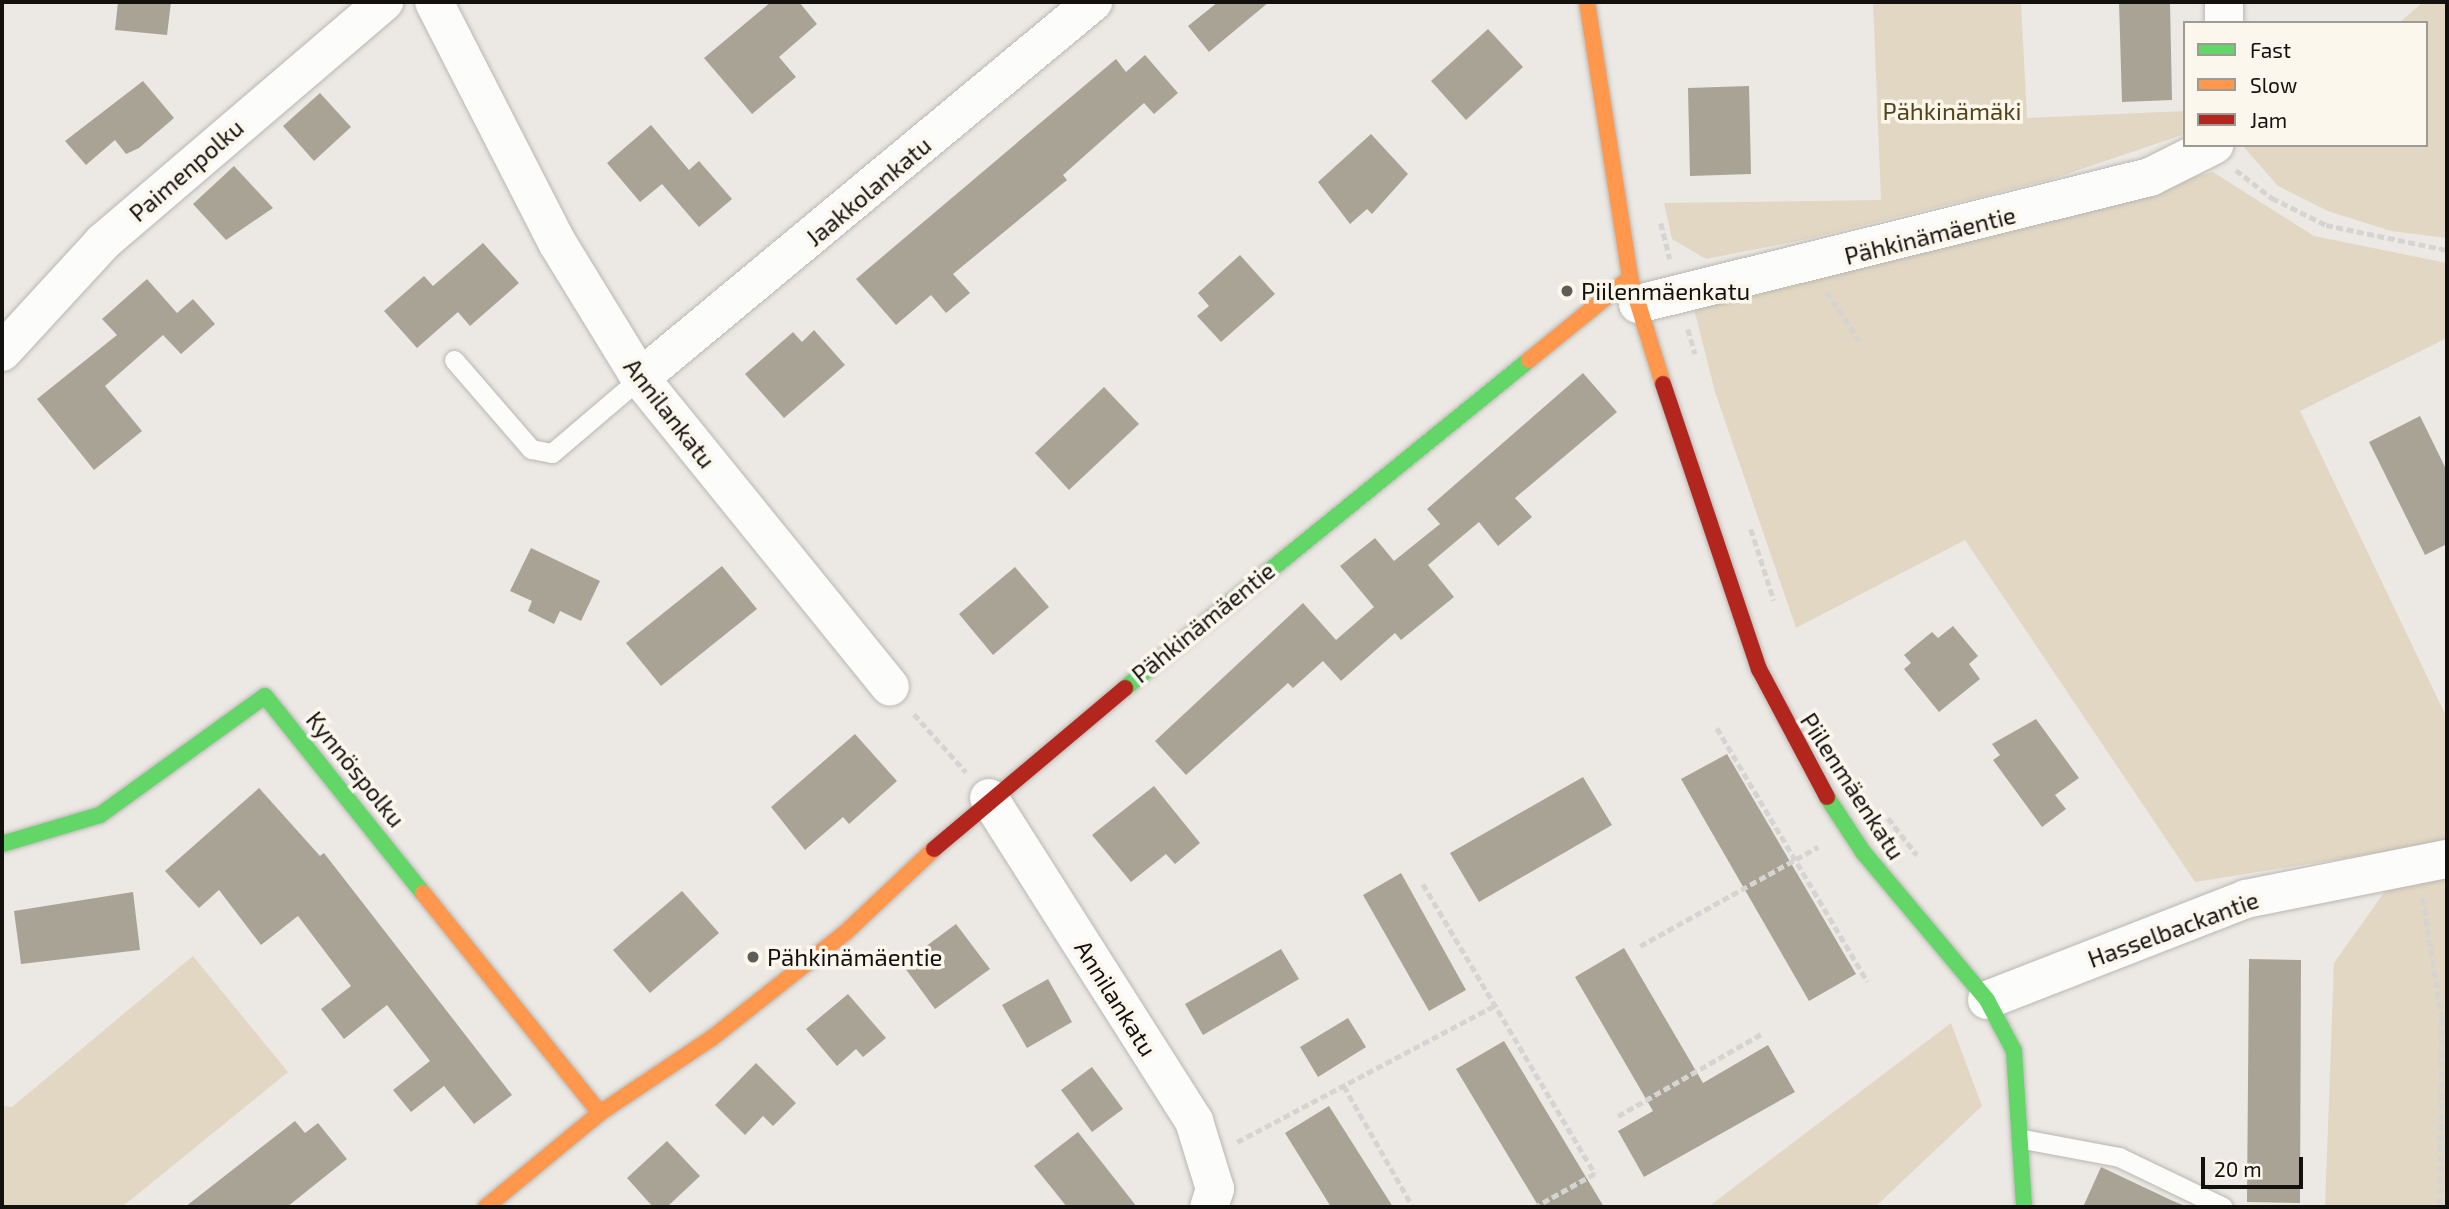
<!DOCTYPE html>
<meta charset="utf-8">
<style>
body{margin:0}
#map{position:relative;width:2449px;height:1209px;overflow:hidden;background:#ece9e4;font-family:"Exo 2",sans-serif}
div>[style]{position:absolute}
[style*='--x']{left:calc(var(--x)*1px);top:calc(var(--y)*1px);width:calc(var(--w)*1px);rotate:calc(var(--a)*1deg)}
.green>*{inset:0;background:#e2d7c2}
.building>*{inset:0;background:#a9a396}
.path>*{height:4.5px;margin-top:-2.25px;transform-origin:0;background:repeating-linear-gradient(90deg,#d5d4d2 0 7px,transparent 0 10.5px)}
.roads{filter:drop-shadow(0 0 2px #b9b7b3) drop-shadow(0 0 2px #b9b7b3)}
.lane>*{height:19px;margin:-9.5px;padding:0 9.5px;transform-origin:9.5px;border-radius:9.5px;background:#fcfcfb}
.street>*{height:38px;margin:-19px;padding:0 19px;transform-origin:19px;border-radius:19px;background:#fcfcfb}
.fast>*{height:16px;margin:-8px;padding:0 8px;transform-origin:8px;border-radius:8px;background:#63d668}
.slow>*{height:16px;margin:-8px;padding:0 8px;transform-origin:8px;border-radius:8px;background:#ff974d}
.jam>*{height:16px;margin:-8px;padding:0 8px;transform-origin:8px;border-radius:8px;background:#b3261e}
.dots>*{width:19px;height:19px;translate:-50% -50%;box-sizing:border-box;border:4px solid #fcf7ed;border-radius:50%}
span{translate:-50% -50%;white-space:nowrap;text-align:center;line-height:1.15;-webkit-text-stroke:7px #fcf7ed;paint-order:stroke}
.park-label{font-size:24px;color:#554217}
.street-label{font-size:24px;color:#12110e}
.poi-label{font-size:24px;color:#12110e}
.left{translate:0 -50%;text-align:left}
.frame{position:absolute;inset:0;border:4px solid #12110e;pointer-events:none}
.legend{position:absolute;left:2183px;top:21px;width:245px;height:126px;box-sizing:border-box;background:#fcf7ed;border:2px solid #9e9b94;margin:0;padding:9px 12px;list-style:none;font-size:21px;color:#12110e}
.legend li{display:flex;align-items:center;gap:14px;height:35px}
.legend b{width:35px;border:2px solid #9e9b94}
.scale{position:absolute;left:2201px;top:1157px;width:102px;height:32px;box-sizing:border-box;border:4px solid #12110e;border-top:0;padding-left:9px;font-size:21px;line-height:24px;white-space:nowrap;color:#12110e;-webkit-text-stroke:5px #fcf7ed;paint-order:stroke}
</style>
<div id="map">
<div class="green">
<i style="clip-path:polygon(1873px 2px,2021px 2px,2027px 118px,2185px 111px,2185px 134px,2052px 179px,1803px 240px,1706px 259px,1672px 239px,1664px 203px,1881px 200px)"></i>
<i style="clip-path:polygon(2423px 2px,2447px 2px,2447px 238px,2391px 231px,2328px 211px,2278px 186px,2242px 145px,2426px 145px,2426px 23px,2399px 23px)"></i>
<i style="clip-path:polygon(2213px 172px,2314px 236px,2447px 263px,2447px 338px,2300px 411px,2447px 718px,2447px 842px,2195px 882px,1965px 540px,1796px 628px,1715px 392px,1693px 305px)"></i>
<i style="clip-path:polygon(2447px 879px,2447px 1207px,2325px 1207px,2334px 963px,2388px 887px)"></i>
<i style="clip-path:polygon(193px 956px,288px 1072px,122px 1207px,2px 1207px,2px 1106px,12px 1107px)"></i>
<i style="clip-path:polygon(1951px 1023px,1982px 1106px,1875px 1207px,1708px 1207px)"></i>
</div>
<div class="building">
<i style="clip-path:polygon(118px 2px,171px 2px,167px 35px,115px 30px)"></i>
<i style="clip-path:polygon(771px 2px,799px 2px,817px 24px,779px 57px,796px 77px,752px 114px,704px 58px)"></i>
<i style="clip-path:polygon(1218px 2px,1269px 2px,1209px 52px,1188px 26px)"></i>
<i style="clip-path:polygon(2119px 2px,2170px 2px,2172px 100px,2122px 102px)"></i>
<i style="clip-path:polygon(1488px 29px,1523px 67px,1466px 120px,1431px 81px)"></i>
<i style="clip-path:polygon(1145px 55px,1178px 93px,1154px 114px,1144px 103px,1063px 175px,1067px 180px,953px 274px,970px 293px,946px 313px,931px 295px,896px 325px,856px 279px,1116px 59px,1126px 72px)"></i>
<i style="clip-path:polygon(143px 81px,174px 118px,139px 148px,126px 154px,115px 140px,86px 165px,65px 141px)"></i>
<i style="clip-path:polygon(1749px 86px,1751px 174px,1690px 176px,1688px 88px)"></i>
<i style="clip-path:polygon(320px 93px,351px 127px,314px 161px,283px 126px)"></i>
<i style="clip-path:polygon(651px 125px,689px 170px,699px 161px,732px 199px,699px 227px,662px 184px,640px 202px,607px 163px)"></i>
<i style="clip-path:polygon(1371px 134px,1408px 174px,1372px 214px,1367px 209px,1350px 224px,1318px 182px)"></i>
<i style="clip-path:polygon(234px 166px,273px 208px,226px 240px,193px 204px)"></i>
<i style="clip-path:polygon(483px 243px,519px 283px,470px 326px,458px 312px,417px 348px,384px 311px,424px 276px,433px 286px)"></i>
<i style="clip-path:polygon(1240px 255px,1275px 294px,1221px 342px,1197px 316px,1209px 306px,1198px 293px)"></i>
<i style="clip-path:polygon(147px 279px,177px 313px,193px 299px,215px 324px,181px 354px,163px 335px,105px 386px,142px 431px,94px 470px,37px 399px,117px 335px,102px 319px)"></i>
<i style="clip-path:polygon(814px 330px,845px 365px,784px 418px,745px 374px,793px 332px,802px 342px)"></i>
<i style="clip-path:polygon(1583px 373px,1617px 412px,1515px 498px,1532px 517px,1498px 546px,1479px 522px,1428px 565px,1454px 597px,1401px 640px,1395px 633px,1341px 681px,1323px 661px,1293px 688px,1288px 683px,1186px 775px,1155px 741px,1303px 603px,1336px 640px,1374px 607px,1340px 566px,1375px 538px,1394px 561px,1440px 524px,1427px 509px)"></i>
<i style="clip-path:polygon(1104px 387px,1139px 424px,1069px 490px,1035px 453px)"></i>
<i style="clip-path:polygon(2420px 416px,2447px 471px,2447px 544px,2425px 555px,2369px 442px)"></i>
<i style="clip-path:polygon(531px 548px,600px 581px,581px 621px,560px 611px,554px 624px,528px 611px,532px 601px,510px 591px)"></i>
<i style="clip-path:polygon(722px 566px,757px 609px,661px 686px,626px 643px)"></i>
<i style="clip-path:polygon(1015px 567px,1049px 607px,993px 655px,959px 614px)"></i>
<i style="clip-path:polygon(1953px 626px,1978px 656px,1969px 664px,1980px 679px,1939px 712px,1904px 669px,1911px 663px,1904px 655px,1932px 632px,1938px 638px)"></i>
<i style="clip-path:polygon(2036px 719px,2079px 778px,2055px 795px,2066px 809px,2042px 827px,1993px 760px,2000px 755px,1992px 744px)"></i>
<i style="clip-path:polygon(855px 734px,897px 781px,849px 824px,843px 817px,805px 850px,771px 807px)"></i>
<i style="clip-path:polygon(1727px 754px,1856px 974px,1809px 1001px,1681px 779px)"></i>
<i style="clip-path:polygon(1583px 777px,1612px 825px,1479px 902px,1450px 853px)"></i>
<i style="clip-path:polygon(1154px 786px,1200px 843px,1175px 864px,1166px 854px,1131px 882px,1092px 835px)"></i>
<i style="clip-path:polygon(259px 788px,320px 856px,324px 853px,512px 1095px,474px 1124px,444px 1086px,411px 1112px,393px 1090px,430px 1061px,387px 1005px,344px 1039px,321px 1009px,351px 986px,298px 916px,261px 945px,219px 890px,199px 908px,165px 871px)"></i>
<i style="clip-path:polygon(1401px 873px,1466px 990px,1429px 1011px,1363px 895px)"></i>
<i style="clip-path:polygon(682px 891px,719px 933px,650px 993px,613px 950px)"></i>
<i style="clip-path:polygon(133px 892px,140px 950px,21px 964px,14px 911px)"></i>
<i style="clip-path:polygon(956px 924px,990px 969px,935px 1009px,902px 964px)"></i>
<i style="clip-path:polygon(1624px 948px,1703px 1083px,1768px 1045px,1795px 1092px,1644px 1177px,1618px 1131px,1653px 1111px,1575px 977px)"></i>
<i style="clip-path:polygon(1281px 949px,1299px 979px,1203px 1035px,1185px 1004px)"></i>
<i style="clip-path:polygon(2249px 959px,2301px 960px,2300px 1203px,2247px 1202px)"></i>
<i style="clip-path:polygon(1048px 979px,1072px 1022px,1027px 1048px,1002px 1005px)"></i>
<i style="clip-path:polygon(848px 994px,886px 1038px,863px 1057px,856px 1049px,837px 1066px,806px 1029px)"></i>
<i style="clip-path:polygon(1348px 1018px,1366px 1047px,1318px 1077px,1300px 1047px)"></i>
<i style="clip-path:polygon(1504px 1041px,1604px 1207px,1539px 1207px,1456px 1069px)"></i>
<i style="clip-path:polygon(756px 1063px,796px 1103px,773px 1126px,763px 1116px,745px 1135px,715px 1105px)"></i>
<i style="clip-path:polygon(1092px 1067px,1123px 1109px,1092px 1132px,1061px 1090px)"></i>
<i style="clip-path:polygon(1329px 1106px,1393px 1207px,1331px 1207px,1285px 1133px)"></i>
<i style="clip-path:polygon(295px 1121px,305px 1133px,318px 1123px,347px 1159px,287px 1207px,185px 1207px)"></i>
<i style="clip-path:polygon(1078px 1132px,1137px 1207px,1067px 1207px,1034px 1166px)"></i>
<i style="clip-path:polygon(667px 1141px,700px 1176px,667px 1207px,653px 1207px,627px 1178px)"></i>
<i style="clip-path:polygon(2101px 1167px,2173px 1201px,2188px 1207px,2083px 1207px)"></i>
</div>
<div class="path">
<i style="--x:2236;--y:170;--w:46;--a:37.9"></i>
<i style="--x:2272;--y:198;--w:60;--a:26.6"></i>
<i style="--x:2326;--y:225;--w:124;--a:11.7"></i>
<i style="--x:1661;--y:223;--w:37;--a:76"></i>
<i style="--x:1827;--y:292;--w:58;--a:56.3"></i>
<i style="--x:1688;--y:329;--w:26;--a:74"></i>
<i style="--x:1751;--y:529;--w:75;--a:72.1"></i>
<i style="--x:914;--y:714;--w:78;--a:48.1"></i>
<i style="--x:1717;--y:728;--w:295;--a:59.3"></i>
<i style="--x:1888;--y:818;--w:47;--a:51.9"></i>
<i style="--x:1423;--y:884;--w:337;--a:59.3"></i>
<i style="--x:1595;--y:1174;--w:68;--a:150.8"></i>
<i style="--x:2423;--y:898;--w:122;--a:81.1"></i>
<i style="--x:2442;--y:1019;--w:188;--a:90.6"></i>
<i style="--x:1640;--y:946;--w:204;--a:-29.1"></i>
<i style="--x:1344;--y:1086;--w:139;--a:60.3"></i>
<i style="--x:1618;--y:1116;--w:165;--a:-29.8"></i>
<i style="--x:1237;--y:1142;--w:291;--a:-27.9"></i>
</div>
<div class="roads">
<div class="lane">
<i style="--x:454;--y:360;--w:118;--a:49.1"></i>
<i style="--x:531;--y:449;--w:21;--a:11"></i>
<i style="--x:552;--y:453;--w:116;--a:-40.4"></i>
<i style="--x:2023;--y:1139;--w:98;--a:10.6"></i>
<i style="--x:2119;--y:1157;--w:115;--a:25.7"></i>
</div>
<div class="street">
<i style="--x:434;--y:2;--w:272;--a:62.9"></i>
<i style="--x:558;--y:244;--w:157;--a:58.5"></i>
<i style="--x:640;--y:378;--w:397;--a:51"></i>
<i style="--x:2224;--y:2;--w:21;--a:90"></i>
<i style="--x:1638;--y:304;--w:528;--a:-13.93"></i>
<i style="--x:2150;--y:177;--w:72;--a:-26.6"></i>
<i style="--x:2;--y:352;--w:149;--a:-47.4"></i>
<i style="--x:103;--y:242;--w:370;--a:-40.5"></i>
<i style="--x:640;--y:378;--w:589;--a:-39.69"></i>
<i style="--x:989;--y:798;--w:383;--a:57.6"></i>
<i style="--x:1194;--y:1121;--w:71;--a:72.8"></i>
<i style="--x:1215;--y:1189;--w:19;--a:108"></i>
<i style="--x:1987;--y:1000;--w:278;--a:-21.3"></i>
<i style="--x:2246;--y:899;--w:205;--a:-11.3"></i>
</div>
<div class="fast">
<i style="--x:1125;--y:688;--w:520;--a:-39.07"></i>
<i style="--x:1827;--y:797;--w:66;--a:56.8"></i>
<i style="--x:1863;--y:852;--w:193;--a:50"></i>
<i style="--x:1987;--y:1000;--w:58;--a:62.1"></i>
<i style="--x:2014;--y:1051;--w:156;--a:86.3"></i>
<i style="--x:2;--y:844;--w:102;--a:-16.5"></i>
<i style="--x:100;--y:815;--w:203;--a:-35.8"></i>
<i style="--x:265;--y:696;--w:253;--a:51.3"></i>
</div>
<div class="slow">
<i style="--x:1587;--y:2;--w:279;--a:81.1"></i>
<i style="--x:1630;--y:278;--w:111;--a:72.7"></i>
<i style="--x:1529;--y:360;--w:130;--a:-39.1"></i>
<i style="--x:423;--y:893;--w:282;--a:51.2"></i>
<i style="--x:486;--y:1207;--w:148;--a:-39.5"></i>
<i style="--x:600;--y:1113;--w:135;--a:-33.8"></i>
<i style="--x:712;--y:1038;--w:169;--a:-38.3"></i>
<i style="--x:845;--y:933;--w:122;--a:-43.3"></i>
</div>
<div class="jam">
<i style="--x:1663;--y:384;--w:301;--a:71.4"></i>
<i style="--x:1759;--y:669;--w:145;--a:62"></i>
<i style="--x:934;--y:849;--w:250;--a:-40.1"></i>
</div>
</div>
<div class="dots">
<i style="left:1567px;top:291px;background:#5e5d59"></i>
<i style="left:753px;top:957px;background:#5e5d59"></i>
</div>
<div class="park-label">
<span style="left:1952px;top:111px">Pähkinämäki</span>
</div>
<div class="street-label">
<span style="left:186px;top:170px;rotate:-41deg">Paimenpolku</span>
<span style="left:868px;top:191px;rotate:-40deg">Jaakkolankatu</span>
<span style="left:1930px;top:235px;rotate:-14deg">Pähkinämäentie</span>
<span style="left:670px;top:413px;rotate:52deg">Annilankatu</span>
<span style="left:1203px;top:622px;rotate:-39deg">Pähkinämäentie</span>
<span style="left:356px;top:769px;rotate:51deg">Kynnöspolku</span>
<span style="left:1853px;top:786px;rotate:57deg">Piilenmäenkatu</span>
<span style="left:2173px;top:929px;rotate:-20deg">Hasselbackantie</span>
<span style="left:1116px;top:998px;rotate:58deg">Annilankatu</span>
</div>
<div class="poi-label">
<span class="left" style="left:1581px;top:291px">Piilenmäenkatu</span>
<span class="left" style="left:767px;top:957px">Pähkinämäentie</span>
</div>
<div class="frame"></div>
<ul class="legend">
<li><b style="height:9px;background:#63d668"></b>Fast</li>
<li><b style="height:9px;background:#ff974d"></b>Slow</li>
<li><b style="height:9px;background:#b3261e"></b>Jam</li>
</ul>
<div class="scale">20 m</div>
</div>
